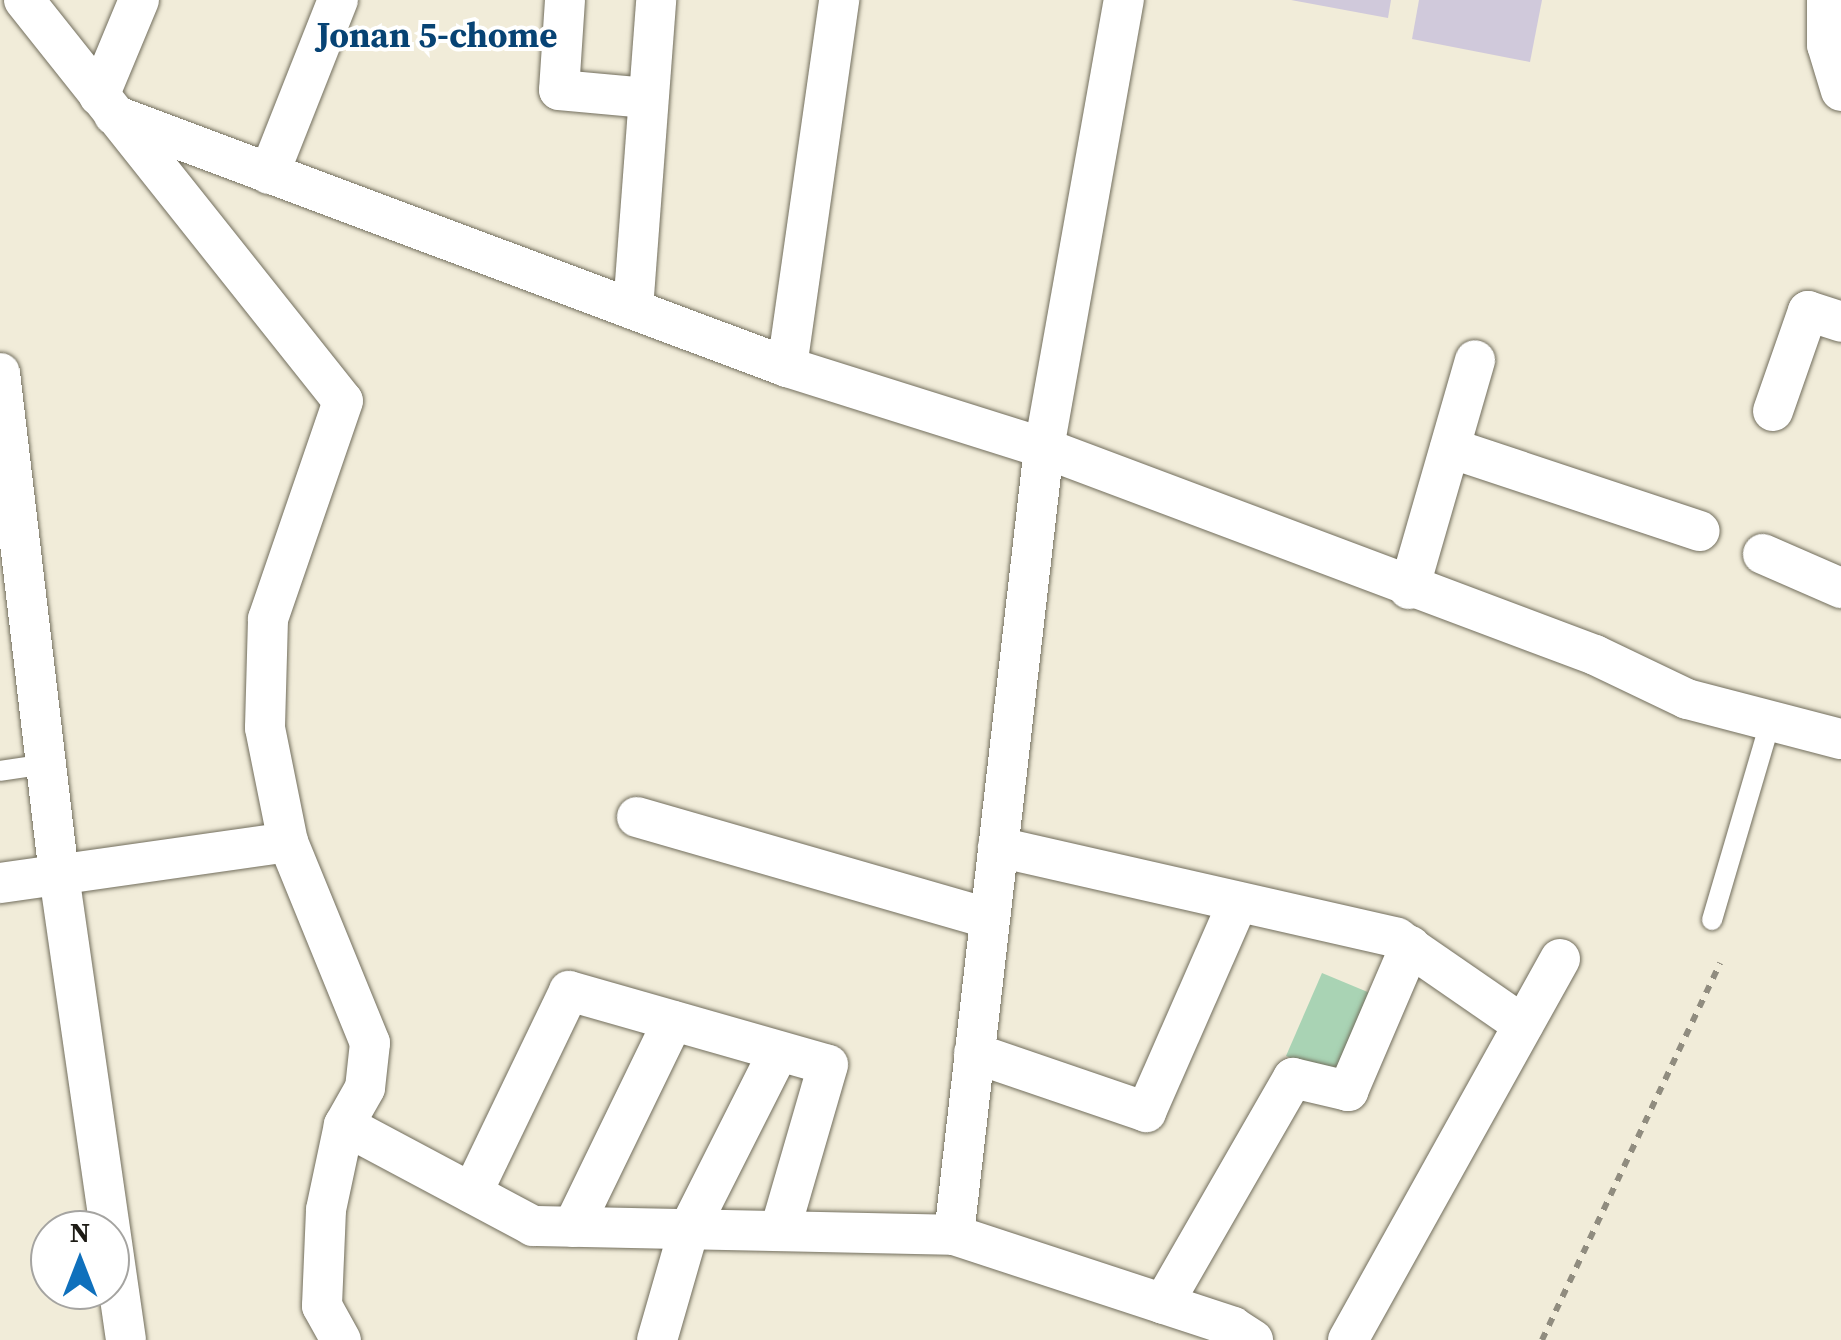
<!DOCTYPE html>
<style>
body{margin:0}
#map{position:relative;width:1841px;height:1340px;overflow:hidden;background:#f1ecd9;font-family:"Source Serif 4",serif}
div>[style]{position:absolute}
[style*='--x']{left:calc(var(--x)*1px);top:calc(var(--y)*1px);width:calc(var(--w)*1px);rotate:calc(var(--a)*1deg)}
.green>*{inset:0;background:#a9d3b4}
.building>*{inset:0;background:#d0c9db}
.path>*{height:6px;margin-top:-3px;transform-origin:0;background:repeating-linear-gradient(90deg,#908c7f 0 8px,transparent 0 16px)}
.roads{filter:drop-shadow(0 0 2px #726e5d) drop-shadow(0 0 2px #726e5d)}
.lane>*{height:20px;margin:-10px;padding:0 10px;transform-origin:10px;border-radius:10px;background:#fff}
.street>*{height:40px;margin:-20px;padding:0 20px;transform-origin:20px;border-radius:20px;background:#fff}
span{translate:-50% -50%;white-space:nowrap;text-align:center;line-height:1.15;-webkit-text-stroke:8px #fff;paint-order:stroke}
.neighbourhood-label{font-size:35px;color:#074374;font-weight:700}
.north{position:absolute;left:30px;top:1210px;width:100px;height:100px;box-sizing:border-box;background:#fff;border:2px solid #a5a4a1;border-radius:50%;rotate:0deg;font-size:28px;font-weight:700;line-height:40px;text-align:center;color:#1d1b15}
.north::after{content:'';display:block;margin:auto;width:35px;height:45px;background:#0f70bc;clip-path:polygon(50% 0,100% 100%,50% 72%,0 100%)}
</style>
<div id="map">
<div class="green">
<i style="clip-path:polygon(1322px 973px,1370px 993px,1334px 1077px,1286px 1056px)"></i>
</div>
<div class="building">
<i style="clip-path:polygon(1291px 0,1391px 0,1388px 18px)"></i>
<i style="clip-path:polygon(1419px 0,1542px 0,1530px 62px,1412px 39px)"></i>
</div>
<div class="path">
<i style="--x:1542;--y:1340;--w:417;--a:-64.7"></i>
</div>
<div class="roads">
<div class="lane">
<i style="--x:0;--y:771;--w:48;--a:-8.5"></i>
<i style="--x:1712;--y:920;--w:209;--a:-73.6"></i>
</div>
<div class="street">
<i style="--x:24;--y:0;--w:512;--a:51.5"></i>
<i style="--x:343;--y:401;--w:231;--a:109"></i>
<i style="--x:268;--y:619;--w:109;--a:91.6"></i>
<i style="--x:265;--y:728;--w:116;--a:78.6"></i>
<i style="--x:288;--y:842;--w:217;--a:67.8"></i>
<i style="--x:370;--y:1043;--w:45;--a:96.3"></i>
<i style="--x:365;--y:1088;--w:43;--a:119.6"></i>
<i style="--x:344;--y:1125;--w:87;--a:102"></i>
<i style="--x:326;--y:1210;--w:96;--a:92.4"></i>
<i style="--x:322;--y:1306;--w:39;--a:61"></i>
<i style="--x:565;--y:0;--w:90;--a:93.8"></i>
<i style="--x:559;--y:90;--w:88;--a:5.2"></i>
<i style="--x:1827;--y:0;--w:45;--a:90"></i>
<i style="--x:1827;--y:45;--w:48;--a:73.1"></i>
<i style="--x:99;--y:96;--w:104;--a:-67.4"></i>
<i style="--x:114;--y:115;--w:719;--a:20.53"></i>
<i style="--x:787;--y:367;--w:269;--a:17.5"></i>
<i style="--x:1044;--y:448;--w:589;--a:20.59"></i>
<i style="--x:1595;--y:655;--w:102;--a:25.6"></i>
<i style="--x:1687;--y:699;--w:159;--a:14.6"></i>
<i style="--x:269;--y:174;--w:187;--a:-68.4"></i>
<i style="--x:633;--y:309;--w:310;--a:-85.7"></i>
<i style="--x:787;--y:367;--w:371;--a:-81.9"></i>
<i style="--x:0;--y:373;--w:505;--a:83.3"></i>
<i style="--x:59;--y:875;--w:470;--a:81.8"></i>
<i style="--x:1773;--y:411;--w:106;--a:-70.7"></i>
<i style="--x:1808;--y:311;--w:35;--a:18"></i>
<i style="--x:1450;--y:448;--w:263;--a:18.4"></i>
<i style="--x:1763;--y:554;--w:85;--a:23.6"></i>
<i style="--x:1409;--y:589;--w:238;--a:-73.9"></i>
<i style="--x:637;--y:817;--w:367;--a:16.1"></i>
<i style="--x:998;--y:847;--w:409;--a:12.8"></i>
<i style="--x:1397;--y:938;--w:153;--a:34.6"></i>
<i style="--x:0;--y:883;--w:291;--a:-8.1"></i>
<i style="--x:974;--y:1053;--w:182;--a:18.9"></i>
<i style="--x:1146;--y:1112;--w:229;--a:-66.3"></i>
<i style="--x:344;--y:1125;--w:214;--a:28.1"></i>
<i style="--x:533;--y:1226;--w:421;--a:1.2"></i>
<i style="--x:954;--y:1235;--w:294;--a:18.2"></i>
<i style="--x:1233;--y:1327;--w:24;--a:33"></i>
<i style="--x:472;--y:1193;--w:224;--a:-64.3"></i>
<i style="--x:569;--y:991;--w:269;--a:15.9"></i>
<i style="--x:828;--y:1065;--w:172;--a:106.2"></i>
<i style="--x:573;--y:1227;--w:229;--a:-64.1"></i>
<i style="--x:954;--y:1235;--w:792;--a:-83.48"></i>
<i style="--x:1044;--y:448;--w:455;--a:-79.9"></i>
<i style="--x:1163;--y:1304;--w:261;--a:-60.1"></i>
<i style="--x:1293;--y:1078;--w:57;--a:13.3"></i>
<i style="--x:1348;--y:1091;--w:158;--a:-66.8"></i>
<i style="--x:657;--y:1340;--w:116;--a:-73.9"></i>
<i style="--x:689;--y:1229;--w:199;--a:-63.2"></i>
<i style="--x:1348;--y:1340;--w:436;--a:-60.9"></i>
</div>
</div>
<div class="neighbourhood-label">
<span style="left:437px;top:35px">Jonan 5-chome</span>
</div>
<div class="north">N</div>
</div>
